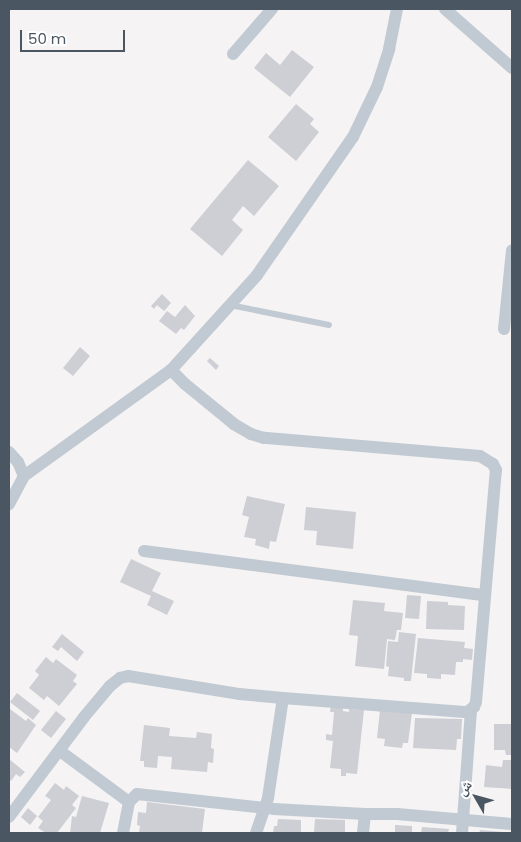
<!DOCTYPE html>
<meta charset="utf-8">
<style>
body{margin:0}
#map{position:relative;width:521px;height:842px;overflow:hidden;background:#f5f3f3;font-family:Poppins,"Noto Naskh Arabic",sans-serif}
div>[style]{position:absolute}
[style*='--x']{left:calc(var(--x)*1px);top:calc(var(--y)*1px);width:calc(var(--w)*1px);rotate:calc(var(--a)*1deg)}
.building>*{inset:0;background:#cdcfd5}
.service>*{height:6px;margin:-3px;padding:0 3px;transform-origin:3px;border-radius:3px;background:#c1cad2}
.minor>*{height:12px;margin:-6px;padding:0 6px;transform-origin:6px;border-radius:6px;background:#c1cad2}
span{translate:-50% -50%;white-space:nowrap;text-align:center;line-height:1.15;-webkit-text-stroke:4.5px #fff;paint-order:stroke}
.frame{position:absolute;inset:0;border:10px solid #4a5661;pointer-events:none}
.north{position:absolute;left:451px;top:772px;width:50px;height:50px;-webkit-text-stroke:4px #fff;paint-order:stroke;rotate:308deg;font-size:14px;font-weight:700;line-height:20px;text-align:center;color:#4a5661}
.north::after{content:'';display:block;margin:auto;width:18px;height:22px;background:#4a5661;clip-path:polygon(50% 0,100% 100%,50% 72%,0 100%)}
.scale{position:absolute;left:20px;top:30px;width:105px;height:22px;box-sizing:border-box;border:2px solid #4a5661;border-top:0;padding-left:6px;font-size:15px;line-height:18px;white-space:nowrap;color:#4a5661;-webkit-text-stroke:4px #fff;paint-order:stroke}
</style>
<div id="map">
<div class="building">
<i style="clip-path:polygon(292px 50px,314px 67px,290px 97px,254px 68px,266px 53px,280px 65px)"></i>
<i style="clip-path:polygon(296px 104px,314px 119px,310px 124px,319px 132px,296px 161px,268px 137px)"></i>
<i style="clip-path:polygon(248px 160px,279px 186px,254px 216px,243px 206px,232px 220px,243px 230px,222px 256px,190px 229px)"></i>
<i style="clip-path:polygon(162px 294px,171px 303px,164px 311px,157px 305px,154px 309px,151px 306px)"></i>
<i style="clip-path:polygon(185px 305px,195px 316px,184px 330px,181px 328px,176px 334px,159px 321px,167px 311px,175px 317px)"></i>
<i style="clip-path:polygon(80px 347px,90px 356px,73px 376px,63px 368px)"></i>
<i style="clip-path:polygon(210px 358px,219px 366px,216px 370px,207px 361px)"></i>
<i style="clip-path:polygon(247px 496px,285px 504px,276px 542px,270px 541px,269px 549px,255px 545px,256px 539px,244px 537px,249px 517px,242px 515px)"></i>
<i style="clip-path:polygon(306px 507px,356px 512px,353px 549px,316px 545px,317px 531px,304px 530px)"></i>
<i style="clip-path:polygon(131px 559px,161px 573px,152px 591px,174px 601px,167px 615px,147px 605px,151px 596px,120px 582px)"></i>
<i style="clip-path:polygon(407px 595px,421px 596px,419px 619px,405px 618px)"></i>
<i style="clip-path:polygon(353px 600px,385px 603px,384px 611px,403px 613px,401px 630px,397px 630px,395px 640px,387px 639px,384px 669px,355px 666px,358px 636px,349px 635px)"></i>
<i style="clip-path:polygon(427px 601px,448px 602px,448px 605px,465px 606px,464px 630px,426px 629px)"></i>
<i style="clip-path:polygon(399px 632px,416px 634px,411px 681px,404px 681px,404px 678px,388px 676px,389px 667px,386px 666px,388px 641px,398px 642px)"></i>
<i style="clip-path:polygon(62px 634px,84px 652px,77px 661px,61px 647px,58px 651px,52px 647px)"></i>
<i style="clip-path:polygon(418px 638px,465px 642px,464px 648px,473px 649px,472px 660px,463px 659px,463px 662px,456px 662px,455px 675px,441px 674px,441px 679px,427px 678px,427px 674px,414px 673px)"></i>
<i style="clip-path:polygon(46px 657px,53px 663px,56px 659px,77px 675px,73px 681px,77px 684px,59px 706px,47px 696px,44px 700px,29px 688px,39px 675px,35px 671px)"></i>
<i style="clip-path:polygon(17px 693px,40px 711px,33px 720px,10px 702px)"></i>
<i style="clip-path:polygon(331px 704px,343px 705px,343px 711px,349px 712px,349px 709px,364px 710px,357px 774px,346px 773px,346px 776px,341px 776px,341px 769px,330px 768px,333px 741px,326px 740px,326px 734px,332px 735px,334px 712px,330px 712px)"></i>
<i style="clip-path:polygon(10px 709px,26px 721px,28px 718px,36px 725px,17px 753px,9px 747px)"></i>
<i style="clip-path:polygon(380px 710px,412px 713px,408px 743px,403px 743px,402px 748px,384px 746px,385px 739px,377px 738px)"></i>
<i style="clip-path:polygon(56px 711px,66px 719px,51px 738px,41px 730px)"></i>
<i style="clip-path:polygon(415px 718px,462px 719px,461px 739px,457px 739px,456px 750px,413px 748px)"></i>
<i style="clip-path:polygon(494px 724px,512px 724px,512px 755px,506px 755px,505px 750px,494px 750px)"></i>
<i style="clip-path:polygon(144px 725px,170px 728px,169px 736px,196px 738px,197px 732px,212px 734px,211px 748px,214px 749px,213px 763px,208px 762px,207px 772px,171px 769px,172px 757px,158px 756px,157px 768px,144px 767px,144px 761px,140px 761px)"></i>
<i style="clip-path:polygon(9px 759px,25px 772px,20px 777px,16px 774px,11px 781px,9px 779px)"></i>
<i style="clip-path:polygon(503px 760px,512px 760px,512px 789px,484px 787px,486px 765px,502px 767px)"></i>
<i style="clip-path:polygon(55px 783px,64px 790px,66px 786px,79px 796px,72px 805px,76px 808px,57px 833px,46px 833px,38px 828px,43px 821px,38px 817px,51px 800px,45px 796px)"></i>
<i style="clip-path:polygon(82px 796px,109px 803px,100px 833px,70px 833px,72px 816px,76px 817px)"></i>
<i style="clip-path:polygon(147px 802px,205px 809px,202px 833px,139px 833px,140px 826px,137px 825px,138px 812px,146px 813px)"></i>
<i style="clip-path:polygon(28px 808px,37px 816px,30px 825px,21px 817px)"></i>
<i style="clip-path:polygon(278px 819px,301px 820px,301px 833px,273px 833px,274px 826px,277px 826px)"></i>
<i style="clip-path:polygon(315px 819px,345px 820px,345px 833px,314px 833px)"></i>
<i style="clip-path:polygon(395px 825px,412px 826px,412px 833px,395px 833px)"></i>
<i style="clip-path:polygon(422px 827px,449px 829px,448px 833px,421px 833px)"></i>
<i style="clip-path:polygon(480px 830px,503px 832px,503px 833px,479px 833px)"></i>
</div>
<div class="service">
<i style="--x:230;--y:305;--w:101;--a:11.4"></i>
</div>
<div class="minor">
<i style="--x:445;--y:9;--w:89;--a:41.4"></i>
<i style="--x:233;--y:54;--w:60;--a:-49.1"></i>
<i style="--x:504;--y:329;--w:79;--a:-84.2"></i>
<i style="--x:9;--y:452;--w:13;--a:48"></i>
<i style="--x:18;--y:462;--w:15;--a:67"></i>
<i style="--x:24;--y:476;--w:32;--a:118"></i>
<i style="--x:24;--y:476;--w:181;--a:-35.8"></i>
<i style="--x:144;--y:551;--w:343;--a:7.4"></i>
<i style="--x:60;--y:751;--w:86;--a:36.5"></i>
<i style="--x:9;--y:817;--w:125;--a:-53.1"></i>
<i style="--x:84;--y:717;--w:40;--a:-50"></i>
<i style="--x:110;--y:686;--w:13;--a:-39"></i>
<i style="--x:120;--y:678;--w:8;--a:-14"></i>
<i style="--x:128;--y:676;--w:112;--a:9.2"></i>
<i style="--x:239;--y:694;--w:44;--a:5.2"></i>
<i style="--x:123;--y:833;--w:32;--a:-79"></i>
<i style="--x:129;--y:802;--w:11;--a:-45"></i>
<i style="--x:137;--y:794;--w:138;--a:6.2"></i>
<i style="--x:274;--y:809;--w:91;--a:3.1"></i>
<i style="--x:256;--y:833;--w:37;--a:-71"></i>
<i style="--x:268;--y:798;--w:101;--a:-81.5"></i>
<i style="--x:283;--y:698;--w:185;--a:4.4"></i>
<i style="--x:467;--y:712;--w:9;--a:-36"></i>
<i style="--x:474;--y:707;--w:5;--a:-68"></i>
<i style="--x:476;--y:702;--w:233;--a:-85.1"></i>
<i style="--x:496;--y:470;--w:7;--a:-117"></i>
<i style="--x:493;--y:464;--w:15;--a:-148"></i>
<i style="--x:480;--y:456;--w:217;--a:-175.2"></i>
<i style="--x:264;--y:438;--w:14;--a:-163"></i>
<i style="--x:251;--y:434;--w:20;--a:-150"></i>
<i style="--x:234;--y:424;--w:63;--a:-140.8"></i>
<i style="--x:185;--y:384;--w:20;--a:-135"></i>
<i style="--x:171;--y:370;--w:128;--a:-47.8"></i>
<i style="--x:257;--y:275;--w:168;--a:-55.2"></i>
<i style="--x:353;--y:137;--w:55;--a:-64.4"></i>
<i style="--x:377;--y:87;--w:40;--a:-72"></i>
<i style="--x:389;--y:49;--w:41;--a:-78.7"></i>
<i style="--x:363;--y:833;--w:19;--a:-84"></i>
<i style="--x:365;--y:814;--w:32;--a:0"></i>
<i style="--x:397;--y:814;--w:115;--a:5"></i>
<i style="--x:462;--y:833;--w:123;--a:-85.8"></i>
</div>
<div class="frame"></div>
<div class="north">ش</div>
<div class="scale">50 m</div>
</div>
